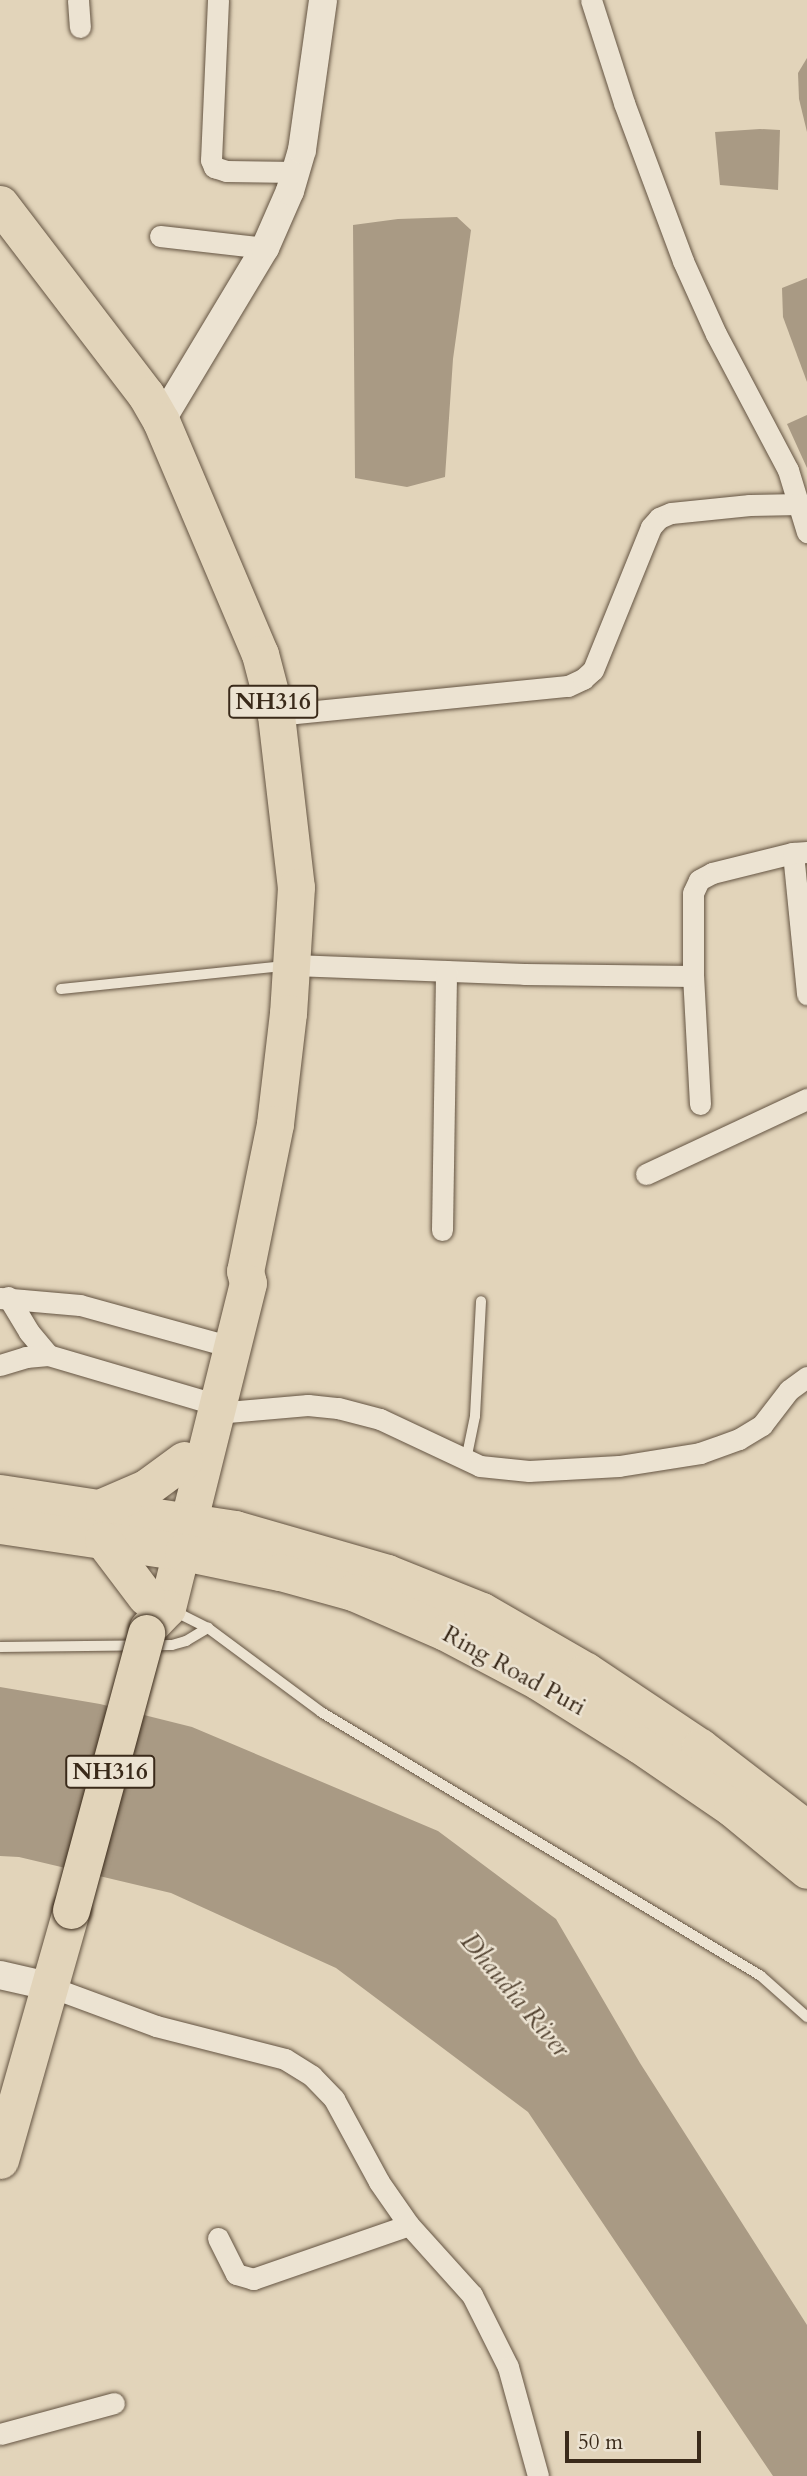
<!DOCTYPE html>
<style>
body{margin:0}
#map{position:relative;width:807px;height:2476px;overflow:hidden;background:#e2d4ba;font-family:Cardo,serif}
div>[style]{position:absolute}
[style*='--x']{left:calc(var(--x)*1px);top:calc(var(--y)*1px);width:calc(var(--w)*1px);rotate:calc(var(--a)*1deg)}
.water>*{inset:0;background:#a99a84}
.roads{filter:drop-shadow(0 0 2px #645442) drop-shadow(0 0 2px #645442)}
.lane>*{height:10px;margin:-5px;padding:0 5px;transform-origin:5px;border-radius:5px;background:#ece3d2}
.street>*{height:21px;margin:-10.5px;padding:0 10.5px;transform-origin:10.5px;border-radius:10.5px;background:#ece3d2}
.secondary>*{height:28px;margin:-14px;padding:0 14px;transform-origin:14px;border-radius:14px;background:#ece3d2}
.highway>*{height:37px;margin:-18.5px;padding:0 18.5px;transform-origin:18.5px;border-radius:18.5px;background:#e2d4ba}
.bridges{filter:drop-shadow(0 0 2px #3a2a1a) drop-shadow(0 0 2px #3a2a1a)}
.highway-bridge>*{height:37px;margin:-18.5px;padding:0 18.5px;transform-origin:18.5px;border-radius:18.5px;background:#e2d4ba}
span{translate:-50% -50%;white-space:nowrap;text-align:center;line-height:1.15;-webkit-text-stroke:5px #ece3d2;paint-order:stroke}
.shield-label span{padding:2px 5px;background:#ece3d2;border:2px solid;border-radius:5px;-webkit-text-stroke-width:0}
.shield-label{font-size:23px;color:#3a2a1a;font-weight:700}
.street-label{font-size:24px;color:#3a2a1a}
.water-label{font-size:26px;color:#564634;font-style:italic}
.scale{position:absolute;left:565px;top:2431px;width:136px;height:32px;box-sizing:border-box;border:4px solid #3a2a1a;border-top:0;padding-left:9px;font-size:21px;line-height:24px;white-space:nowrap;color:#3a2a1a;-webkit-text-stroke:5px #ece3d2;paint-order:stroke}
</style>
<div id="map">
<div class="water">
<i style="clip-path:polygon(807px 58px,807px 132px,799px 99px,798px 73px)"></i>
<i style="clip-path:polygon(760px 129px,780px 130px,778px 190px,720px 185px,715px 132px)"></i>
<i style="clip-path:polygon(457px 217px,471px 230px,453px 359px,445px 477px,407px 487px,355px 478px,353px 225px,398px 219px)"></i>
<i style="clip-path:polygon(807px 278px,807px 382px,783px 317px,782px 288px)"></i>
<i style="clip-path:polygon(807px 415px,807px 468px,787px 424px)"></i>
<i style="clip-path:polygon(0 1687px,100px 1704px,192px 1727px,438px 1831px,556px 1919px,640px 2063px,807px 2325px,807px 2476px,773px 2476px,528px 2112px,336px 1968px,171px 1893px,19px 1857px,0 1856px)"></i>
</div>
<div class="roads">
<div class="lane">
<i style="--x:61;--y:989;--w:225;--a:-5.9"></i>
<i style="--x:466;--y:1460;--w:45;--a:-78.4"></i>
<i style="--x:475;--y:1416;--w:115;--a:-87"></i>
<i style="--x:172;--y:1610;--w:40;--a:26.6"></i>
<i style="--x:208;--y:1628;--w:141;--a:36.6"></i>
<i style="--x:321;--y:1712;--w:513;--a:30.96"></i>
<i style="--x:761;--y:1976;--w:62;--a:41.7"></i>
<i style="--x:0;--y:1647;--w:172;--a:-0.7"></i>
<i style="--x:172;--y:1645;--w:15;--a:-16"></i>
<i style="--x:186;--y:1641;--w:26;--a:-31"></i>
</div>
<div class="street">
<i style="--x:78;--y:0;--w:27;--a:86"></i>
<i style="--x:218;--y:0;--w:160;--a:92.5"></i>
<i style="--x:211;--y:160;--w:8;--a:67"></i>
<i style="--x:214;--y:167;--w:13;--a:18"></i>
<i style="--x:226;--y:171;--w:70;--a:0.8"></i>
<i style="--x:591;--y:0;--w:108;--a:72.2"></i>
<i style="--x:624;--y:103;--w:169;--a:69.5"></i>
<i style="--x:683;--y:261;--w:80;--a:65.7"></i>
<i style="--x:716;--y:334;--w:154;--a:62.1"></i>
<i style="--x:788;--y:470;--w:65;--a:73"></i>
<i style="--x:160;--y:236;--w:106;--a:6.5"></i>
<i style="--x:276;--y:715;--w:293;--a:-5.7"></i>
<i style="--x:568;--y:686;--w:17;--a:-25"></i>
<i style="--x:583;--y:679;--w:13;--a:-42"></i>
<i style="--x:593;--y:670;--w:154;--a:-67.9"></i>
<i style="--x:651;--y:527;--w:12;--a:-48"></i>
<i style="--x:659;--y:518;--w:13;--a:-23"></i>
<i style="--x:671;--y:513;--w:79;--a:-5.8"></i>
<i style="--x:750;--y:505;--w:50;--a:-1.1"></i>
<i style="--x:793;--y:853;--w:142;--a:84.3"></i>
<i style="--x:293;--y:965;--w:231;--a:2.2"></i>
<i style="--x:524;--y:974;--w:169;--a:0.7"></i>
<i style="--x:700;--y:1104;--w:128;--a:-93.1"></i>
<i style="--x:693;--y:976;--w:83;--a:-90"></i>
<i style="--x:693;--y:893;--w:14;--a:-65"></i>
<i style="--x:699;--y:880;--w:15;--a:-28"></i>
<i style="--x:712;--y:873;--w:83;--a:-13.9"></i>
<i style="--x:793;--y:853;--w:14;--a:-4"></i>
<i style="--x:646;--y:1174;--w:178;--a:-25"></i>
<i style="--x:442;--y:1230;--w:259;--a:-89.1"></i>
<i style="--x:8;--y:1297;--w:41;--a:59"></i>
<i style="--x:29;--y:1332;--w:30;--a:50"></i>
<i style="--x:0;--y:1298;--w:80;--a:5"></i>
<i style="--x:80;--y:1305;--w:142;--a:15.5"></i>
<i style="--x:0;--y:1365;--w:27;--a:-17"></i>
<i style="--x:26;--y:1357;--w:22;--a:-5"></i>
<i style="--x:48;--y:1355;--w:159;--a:16.4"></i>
<i style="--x:216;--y:1413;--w:92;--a:-5"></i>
<i style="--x:308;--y:1405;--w:30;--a:6"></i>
<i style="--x:338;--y:1408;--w:43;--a:14.7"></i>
<i style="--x:380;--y:1419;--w:110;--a:25.2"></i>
<i style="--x:480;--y:1466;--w:49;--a:5.8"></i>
<i style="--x:529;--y:1471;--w:90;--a:-3.2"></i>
<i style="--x:619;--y:1466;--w:82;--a:-9.1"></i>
<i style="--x:700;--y:1453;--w:41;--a:-19.7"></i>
<i style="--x:739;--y:1439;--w:27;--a:-31"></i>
<i style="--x:762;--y:1425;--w:44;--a:-52.4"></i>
<i style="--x:789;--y:1390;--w:22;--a:-36"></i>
<i style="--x:48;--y:1986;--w:115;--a:20.3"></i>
<i style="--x:156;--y:2026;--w:133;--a:14.3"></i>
<i style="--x:285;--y:2059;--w:32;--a:32"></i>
<i style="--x:312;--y:2076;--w:32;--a:46"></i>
<i style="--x:334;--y:2099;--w:94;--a:61.5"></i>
<i style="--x:379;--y:2182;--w:52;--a:55.1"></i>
<i style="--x:409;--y:2225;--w:94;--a:48"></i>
<i style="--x:472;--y:2295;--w:80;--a:63.4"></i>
<i style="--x:508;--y:2367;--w:113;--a:74.6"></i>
<i style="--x:218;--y:2238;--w:40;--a:63.4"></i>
<i style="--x:236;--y:2274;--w:18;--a:16"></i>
<i style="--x:253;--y:2279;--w:165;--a:-19.1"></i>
<i style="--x:0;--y:2434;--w:118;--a:-15.2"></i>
</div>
<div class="secondary">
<i style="--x:161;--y:421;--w:202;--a:-59"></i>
<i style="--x:265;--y:248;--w:62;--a:-66.3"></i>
<i style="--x:290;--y:191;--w:43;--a:-73.7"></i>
<i style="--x:302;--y:150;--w:151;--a:-82"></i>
<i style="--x:0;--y:1975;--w:49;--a:12.9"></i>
</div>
<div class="highway">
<i style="--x:0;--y:204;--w:240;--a:52.6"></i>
<i style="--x:146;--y:395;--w:30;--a:60"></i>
<i style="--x:161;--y:421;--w:253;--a:67"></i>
<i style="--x:260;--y:654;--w:63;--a:75.3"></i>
<i style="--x:276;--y:715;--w:173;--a:83.4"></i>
<i style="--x:296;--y:887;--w:126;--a:93.6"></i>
<i style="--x:288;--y:1013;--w:112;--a:96.7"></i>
<i style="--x:275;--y:1124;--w:150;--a:101.5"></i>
<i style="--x:245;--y:1271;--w:12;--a:76"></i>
<i style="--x:248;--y:1283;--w:335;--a:104"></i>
<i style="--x:167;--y:1608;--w:28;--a:134"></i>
<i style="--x:0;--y:1493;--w:238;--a:8.7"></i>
<i style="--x:235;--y:1529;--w:158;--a:16.1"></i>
<i style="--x:387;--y:1573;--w:102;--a:21.8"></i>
<i style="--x:482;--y:1611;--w:120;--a:30"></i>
<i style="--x:586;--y:1671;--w:137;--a:33.7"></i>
<i style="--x:700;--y:1747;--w:135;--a:37.5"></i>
<i style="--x:104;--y:1506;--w:46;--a:-23.2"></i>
<i style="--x:146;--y:1488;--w:47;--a:-36.4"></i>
<i style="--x:0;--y:1525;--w:185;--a:8.4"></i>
<i style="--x:183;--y:1552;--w:99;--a:11.7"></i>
<i style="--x:280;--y:1572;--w:76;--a:15.3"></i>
<i style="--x:353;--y:1592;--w:100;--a:23.5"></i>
<i style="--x:445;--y:1632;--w:105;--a:27.8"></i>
<i style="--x:538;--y:1681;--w:120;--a:32.1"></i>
<i style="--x:640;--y:1745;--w:112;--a:34.4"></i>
<i style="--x:732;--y:1808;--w:97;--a:39.6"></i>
<i style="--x:103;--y:1540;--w:71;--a:53"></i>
<i style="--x:0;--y:2160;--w:260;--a:-74.1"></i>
</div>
</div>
<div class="bridges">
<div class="highway-bridge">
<i style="--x:71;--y:1910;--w:287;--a:-74.8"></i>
</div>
</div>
<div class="shield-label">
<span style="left:273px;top:702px">NH316</span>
<span style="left:110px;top:1772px">NH316</span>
</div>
<div class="street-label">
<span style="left:514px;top:1671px;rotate:29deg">Ring Road Puri</span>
</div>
<div class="water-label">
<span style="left:515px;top:1995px;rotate:50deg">Dhaudia River</span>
</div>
<div class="scale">50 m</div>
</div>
